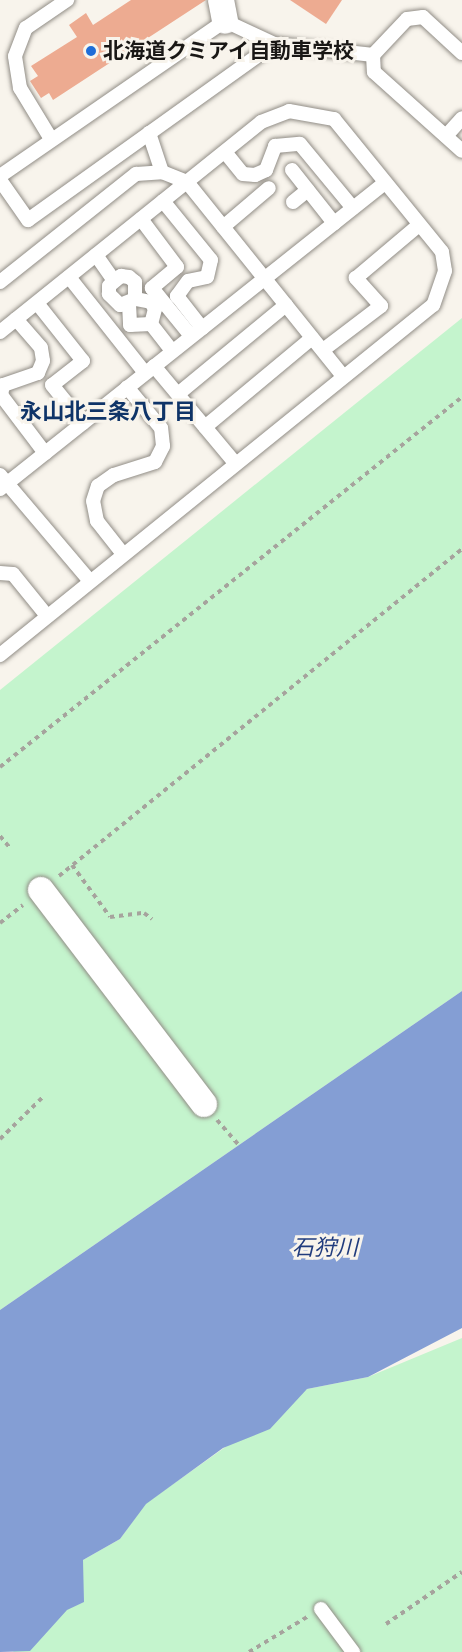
<!DOCTYPE html>
<meta charset="utf-8">
<style>
body{margin:0}
#map{position:relative;width:462px;height:1652px;overflow:hidden;background:#f8f4ec;font-family:"Public Sans","Noto Sans JP",sans-serif}
div>[style]{position:absolute}
[style*='--x']{left:calc(var(--x)*1px);top:calc(var(--y)*1px);width:calc(var(--w)*1px);rotate:calc(var(--a)*1deg)}
.green>*{inset:0;background:#c4f4cd}
.water>*{inset:0;background:#849ed4}
.building>*{inset:0;background:#edab91}
.path>*{height:4px;margin-top:-2px;transform-origin:0;background:repeating-linear-gradient(90deg,#a6a39d 0 4.5px,transparent 0 9px)}
.roads{filter:drop-shadow(0 0 2px #918d86) drop-shadow(0 0 2px #918d86)}
.lane>*{height:14px;margin:-7px;padding:0 7px;transform-origin:7px;border-radius:7px;background:#fff}
.street>*{height:26px;margin:-13px;padding:0 13px;transform-origin:13px;border-radius:13px;background:#fff}
.dots>*{width:16px;height:16px;translate:-50% -50%;box-sizing:border-box;border:3px solid #f8f4ec;border-radius:50%}
span{translate:-50% -50%;white-space:nowrap;text-align:center;line-height:1.15;-webkit-text-stroke:6px #f8f4ec;paint-order:stroke}
.poi-label{font-size:21px;color:#191715;font-weight:700}
.left{translate:0 -50%;text-align:left}
.neighbourhood-label{font-size:22px;color:#0f3468;font-weight:700}
.water-label{font-size:22px;color:#213c7d;font-style:italic}
</style>
<div id="map">
<div class="green">
<i style="clip-path:polygon(462px 318px,462px 991px,0 1310px,0 690px)"></i>
<i style="clip-path:polygon(462px 1338px,462px 1652px,13px 1652px,83px 1560px,120px 1539px,145px 1504px,307px 1389px,368px 1377px)"></i>
</div>
<div class="water">
<i style="clip-path:polygon(462px 991px,462px 1328px,368px 1377px,307px 1389px,270px 1429px,223px 1448px,146px 1504px,120px 1539px,83px 1560px,84px 1602px,67px 1610px,30px 1651px,0 1652px,0 1310px)"></i>
</div>
<div class="building">
<i style="clip-path:polygon(131px 0,206px 0,53px 100px,49px 93px,41px 98px,30px 81px,38px 76px,31px 66px,77px 37px,69px 25px,86px 13px,93px 25px)"></i>
<i style="clip-path:polygon(290px 0,342px 0,326px 24px)"></i>
</div>
<div class="path">
<i style="--x:0;--y:767;--w:592;--a:-38.69"></i>
<i style="--x:0;--y:836;--w:16;--a:50"></i>
<i style="--x:72;--y:865;--w:64;--a:53.8"></i>
<i style="--x:110;--y:917;--w:34;--a:-7"></i>
<i style="--x:144;--y:913;--w:10;--a:37"></i>
<i style="--x:59;--y:876;--w:519;--a:-39.06"></i>
<i style="--x:0;--y:923;--w:29;--a:-38"></i>
<i style="--x:217;--y:1120;--w:32;--a:49"></i>
<i style="--x:0;--y:1139;--w:63;--a:-44.4"></i>
<i style="--x:386;--y:1624;--w:92;--a:-34.4"></i>
<i style="--x:249;--y:1652;--w:68;--a:-31.1"></i>
</div>
<div class="roads">
<div class="lane">
<i style="--x:462;--y:53;--w:53;--a:-137.3"></i>
<i style="--x:423;--y:17;--w:16;--a:173"></i>
<i style="--x:407;--y:19;--w:50;--a:133.4"></i>
<i style="--x:373;--y:55;--w:17;--a:87"></i>
<i style="--x:374;--y:72;--w:118;--a:41.9"></i>
<i style="--x:149;--y:133;--w:41;--a:71.6"></i>
<i style="--x:446;--y:136;--w:24;--a:-48"></i>
<i style="--x:51;--y:139;--w:60;--a:-121.3"></i>
<i style="--x:20;--y:88;--w:32;--a:-99"></i>
<i style="--x:15;--y:56;--w:30;--a:-69"></i>
<i style="--x:26;--y:28;--w:50;--a:-34.3"></i>
<i style="--x:225;--y:152;--w:28;--a:51"></i>
<i style="--x:243;--y:174;--w:12;--a:5"></i>
<i style="--x:255;--y:175;--w:12;--a:-24"></i>
<i style="--x:266;--y:170;--w:26;--a:-69"></i>
<i style="--x:275;--y:146;--w:25;--a:-5"></i>
<i style="--x:300;--y:144;--w:83;--a:50.4"></i>
<i style="--x:292;--y:170;--w:68;--a:51.6"></i>
<i style="--x:0;--y:176;--w:273;--a:-34.6"></i>
<i style="--x:225;--y:21;--w:54;--a:25.1"></i>
<i style="--x:274;--y:44;--w:100;--a:6.3"></i>
<i style="--x:0;--y:180;--w:49;--a:55"></i>
<i style="--x:28;--y:220;--w:302;--a:-35.6"></i>
<i style="--x:163;--y:201;--w:76;--a:50.9"></i>
<i style="--x:211;--y:260;--w:17;--a:103"></i>
<i style="--x:207;--y:277;--w:19;--a:168"></i>
<i style="--x:188;--y:281;--w:19;--a:126"></i>
<i style="--x:177;--y:296;--w:41;--a:52"></i>
<i style="--x:293;--y:202;--w:19;--a:-39"></i>
<i style="--x:141;--y:219;--w:60;--a:53.1"></i>
<i style="--x:177;--y:267;--w:33;--a:140"></i>
<i style="--x:152;--y:288;--w:62;--a:50.9"></i>
<i style="--x:223;--y:227;--w:60;--a:-40.3"></i>
<i style="--x:96;--y:255;--w:29;--a:55"></i>
<i style="--x:69;--y:277;--w:122;--a:51.6"></i>
<i style="--x:0;--y:282;--w:174;--a:-38.5"></i>
<i style="--x:136;--y:174;--w:26;--a:-4"></i>
<i style="--x:162;--y:172;--w:27;--a:22"></i>
<i style="--x:187;--y:182;--w:249;--a:51.2"></i>
<i style="--x:37;--y:303;--w:74;--a:51.6"></i>
<i style="--x:83;--y:361;--w:39;--a:142"></i>
<i style="--x:52;--y:385;--w:49;--a:50.8"></i>
<i style="--x:129;--y:304;--w:21;--a:87"></i>
<i style="--x:130;--y:325;--w:21;--a:-3"></i>
<i style="--x:151;--y:324;--w:16;--a:-75"></i>
<i style="--x:155;--y:309;--w:8;--a:-120"></i>
<i style="--x:151;--y:302;--w:16;--a:-169"></i>
<i style="--x:135;--y:299;--w:16;--a:158"></i>
<i style="--x:120;--y:305;--w:16;--a:-135"></i>
<i style="--x:109;--y:294;--w:8;--a:-90"></i>
<i style="--x:109;--y:286;--w:16;--a:-40"></i>
<i style="--x:121;--y:276;--w:8;--a:7"></i>
<i style="--x:129;--y:277;--w:8;--a:40"></i>
<i style="--x:135;--y:282;--w:17;--a:90"></i>
<i style="--x:16;--y:319;--w:38;--a:49"></i>
<i style="--x:41;--y:348;--w:13;--a:81"></i>
<i style="--x:43;--y:361;--w:13;--a:113"></i>
<i style="--x:38;--y:373;--w:37;--a:161"></i>
<i style="--x:3;--y:385;--w:10;--a:101"></i>
<i style="--x:1;--y:395;--w:73;--a:52.8"></i>
<i style="--x:151;--y:324;--w:34;--a:52"></i>
<i style="--x:0;--y:332;--w:335;--a:-38.8"></i>
<i style="--x:261;--y:122;--w:30;--a:-21"></i>
<i style="--x:289;--y:111;--w:46;--a:10.1"></i>
<i style="--x:334;--y:119;--w:171;--a:50.9"></i>
<i style="--x:442;--y:252;--w:19;--a:81"></i>
<i style="--x:445;--y:271;--w:36;--a:109"></i>
<i style="--x:433;--y:305;--w:557;--a:141.05"></i>
<i style="--x:323;--y:350;--w:73;--a:-37.2"></i>
<i style="--x:381;--y:306;--w:38;--a:-132"></i>
<i style="--x:356;--y:278;--w:82;--a:-40.1"></i>
<i style="--x:154;--y:366;--w:126;--a:50.1"></i>
<i style="--x:178;--y:394;--w:140;--a:-39.5"></i>
<i style="--x:205;--y:427;--w:139;--a:-39.8"></i>
<i style="--x:0;--y:475;--w:139;--a:49.7"></i>
<i style="--x:0;--y:489;--w:492;--a:-38.5"></i>
<i style="--x:123;--y:554;--w:42;--a:-128.2"></i>
<i style="--x:97;--y:521;--w:20;--a:-101"></i>
<i style="--x:93;--y:501;--w:16;--a:-72"></i>
<i style="--x:98;--y:486;--w:19;--a:-35"></i>
<i style="--x:114;--y:475;--w:43;--a:-17.6"></i>
<i style="--x:155;--y:462;--w:18;--a:-63"></i>
<i style="--x:163;--y:446;--w:18;--a:-96"></i>
<i style="--x:161;--y:428;--w:53;--a:-129.7"></i>
<i style="--x:0;--y:573;--w:13;--a:4"></i>
<i style="--x:13;--y:574;--w:54;--a:51"></i>
<i style="--x:321;--y:1609;--w:54;--a:53.3"></i>
</div>
<div class="street">
<i style="--x:221;--y:0;--w:21;--a:79"></i>
<i style="--x:41;--y:890;--w:269;--a:52.7"></i>
</div>
</div>
<div class="dots">
<i style="left:91px;top:51px;background:#1e6dd8"></i>
</div>
<div class="poi-label">
<span class="left" style="left:103px;top:51px">北海道クミアイ自動車学校</span>
</div>
<div class="neighbourhood-label">
<span style="left:108px;top:412px">永山北三条八丁目</span>
</div>
<div class="water-label">
<span style="left:325px;top:1248px">石狩川</span>
</div>
</div>
